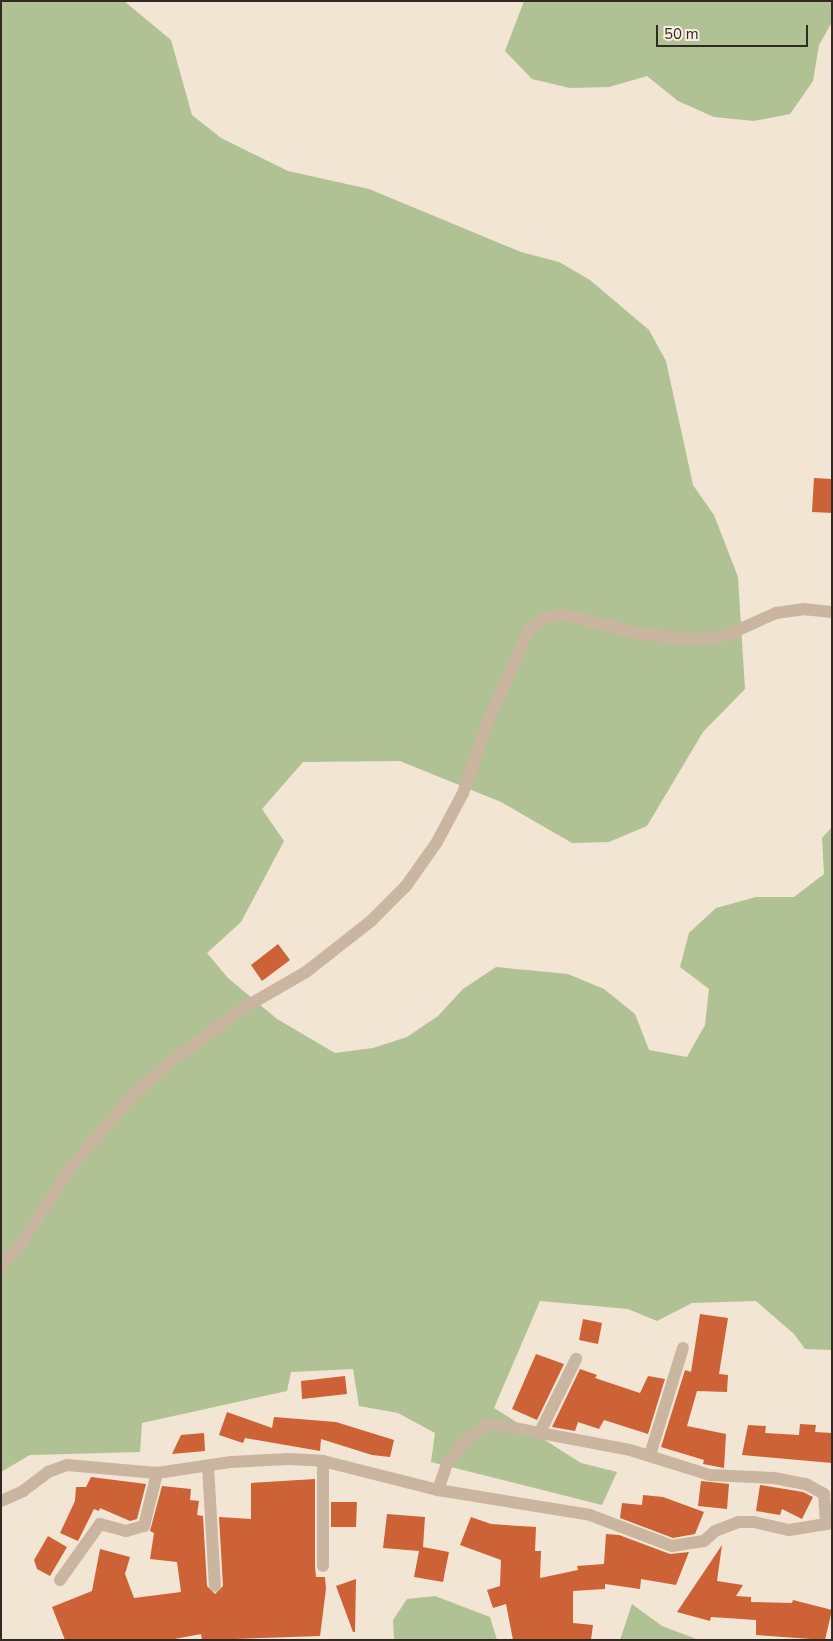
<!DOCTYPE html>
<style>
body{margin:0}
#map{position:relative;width:833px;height:1641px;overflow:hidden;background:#f2e5d4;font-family:"Nunito Sans",sans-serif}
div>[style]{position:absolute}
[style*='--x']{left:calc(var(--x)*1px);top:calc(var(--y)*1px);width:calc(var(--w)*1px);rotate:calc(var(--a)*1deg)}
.green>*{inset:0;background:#b0c194}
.building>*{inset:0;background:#cd6237}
.minor>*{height:12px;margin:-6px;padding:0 6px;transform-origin:6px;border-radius:6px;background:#cab5a0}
span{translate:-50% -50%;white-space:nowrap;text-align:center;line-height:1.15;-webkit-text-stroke:4px #f9efe0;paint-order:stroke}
.frame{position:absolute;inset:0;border:2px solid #332924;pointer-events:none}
.scale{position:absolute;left:656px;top:25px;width:152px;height:22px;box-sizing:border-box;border:2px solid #332924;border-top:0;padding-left:6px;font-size:15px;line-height:18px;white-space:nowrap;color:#332924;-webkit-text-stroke:4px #f9efe0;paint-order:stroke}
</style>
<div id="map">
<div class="green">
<i style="clip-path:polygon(1px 1px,124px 1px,171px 40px,192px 115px,221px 138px,288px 171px,369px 189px,521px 252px,559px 262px,590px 280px,649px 330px,666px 361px,693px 485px,714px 515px,738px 577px,745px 689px,703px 732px,647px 826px,609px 842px,572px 843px,501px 802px,400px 761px,303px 762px,262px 809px,284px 841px,241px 922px,207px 953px,228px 978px,277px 1019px,335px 1053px,373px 1048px,407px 1037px,438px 1016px,463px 989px,496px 967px,568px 974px,604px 989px,635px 1014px,649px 1050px,687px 1057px,705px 1025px,709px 989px,680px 967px,689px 933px,716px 908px,756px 897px,794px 897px,824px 874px,822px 838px,832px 827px,832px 1350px,805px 1349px,794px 1334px,756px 1301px,692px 1303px,657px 1321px,628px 1309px,540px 1301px,494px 1408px,581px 1463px,617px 1472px,602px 1505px,431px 1462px,435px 1433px,398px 1413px,359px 1406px,353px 1369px,291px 1372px,287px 1391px,142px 1423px,140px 1452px,30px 1455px,1px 1472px)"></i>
<i style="clip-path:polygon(524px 1px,832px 1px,832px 22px,819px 45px,813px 81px,790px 114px,754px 121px,714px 117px,678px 101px,647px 76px,609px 87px,570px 88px,532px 79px,505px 51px)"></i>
<i style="clip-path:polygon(435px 1596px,490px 1617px,497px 1640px,394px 1640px,393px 1620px,407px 1599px)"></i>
<i style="clip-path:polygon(632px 1604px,662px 1626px,699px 1640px,620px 1640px)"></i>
</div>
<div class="building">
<i style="clip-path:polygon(814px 478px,832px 479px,832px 513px,812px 512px)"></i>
<i style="clip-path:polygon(278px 944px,290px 960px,262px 981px,251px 965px)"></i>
<i style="clip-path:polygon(700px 1314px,728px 1318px,719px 1374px,728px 1375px,727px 1392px,697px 1391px,687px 1426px,726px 1434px,724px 1468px,703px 1464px,704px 1460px,661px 1447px,685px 1370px,691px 1372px)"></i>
<i style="clip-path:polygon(583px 1319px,602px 1323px,598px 1344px,579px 1340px)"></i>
<i style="clip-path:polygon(536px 1354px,564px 1364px,537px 1420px,512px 1409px)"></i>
<i style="clip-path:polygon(580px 1369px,597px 1375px,595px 1378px,640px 1393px,648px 1376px,665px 1379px,648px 1434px,604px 1420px,599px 1429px,578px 1422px,575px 1431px,552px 1427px)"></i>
<i style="clip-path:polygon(345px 1376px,347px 1394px,302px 1399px,301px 1381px)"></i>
<i style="clip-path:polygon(227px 1412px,272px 1428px,274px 1417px,336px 1422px,394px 1440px,390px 1457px,372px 1455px,321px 1439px,320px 1451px,245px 1438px,243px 1443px,219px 1435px)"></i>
<i style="clip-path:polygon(800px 1424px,816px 1425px,815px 1432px,832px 1433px,832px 1463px,742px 1455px,748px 1425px,766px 1426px,765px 1433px,799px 1435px)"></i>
<i style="clip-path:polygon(204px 1433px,205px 1451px,172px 1454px,181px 1435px)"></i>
<i style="clip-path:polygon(91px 1477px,146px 1484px,137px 1519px,130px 1521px,100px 1508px,99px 1511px,94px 1509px,78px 1541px,60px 1533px,75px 1501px,76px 1487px,86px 1487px)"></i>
<i style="clip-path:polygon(315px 1479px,315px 1566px,316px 1577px,325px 1577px,326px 1589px,320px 1636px,202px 1640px,201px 1634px,169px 1640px,65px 1640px,52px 1607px,92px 1591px,100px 1549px,130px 1557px,125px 1574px,134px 1598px,181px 1592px,177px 1562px,150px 1559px,154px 1533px,150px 1531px,162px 1486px,191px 1489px,190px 1500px,199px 1501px,197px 1515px,203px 1516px,207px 1586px,215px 1594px,223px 1586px,219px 1517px,251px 1519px,251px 1483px)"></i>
<i style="clip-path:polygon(701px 1481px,729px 1484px,727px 1509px,698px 1506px)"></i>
<i style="clip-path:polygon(760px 1485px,803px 1492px,813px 1497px,802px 1519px,782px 1509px,780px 1515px,756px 1511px)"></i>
<i style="clip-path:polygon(643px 1495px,663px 1497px,704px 1512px,695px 1534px,673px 1538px,620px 1518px,622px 1503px,642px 1505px)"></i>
<i style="clip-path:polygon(331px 1502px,357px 1502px,356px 1527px,331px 1527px)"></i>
<i style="clip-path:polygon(387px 1514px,425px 1517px,423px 1547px,449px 1552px,443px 1582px,414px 1577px,419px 1551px,383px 1548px)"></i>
<i style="clip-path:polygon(471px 1517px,491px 1524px,536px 1527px,535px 1551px,541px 1551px,540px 1578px,578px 1570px,577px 1566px,604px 1564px,606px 1534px,619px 1535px,670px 1554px,689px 1552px,676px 1585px,641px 1579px,640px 1589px,605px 1584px,605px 1589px,573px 1591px,573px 1623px,593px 1625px,591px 1640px,513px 1640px,506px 1604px,493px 1608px,487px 1590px,500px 1586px,501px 1560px,460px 1545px)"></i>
<i style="clip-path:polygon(48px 1536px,67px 1547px,50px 1576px,37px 1569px,34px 1560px)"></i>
<i style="clip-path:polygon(722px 1545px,717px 1581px,743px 1585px,736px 1596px,751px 1597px,751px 1602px,792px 1603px,793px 1600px,832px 1610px,825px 1640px,756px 1635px,756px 1620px,711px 1617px,710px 1621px,677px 1612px)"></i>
<i style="clip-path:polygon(356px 1579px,355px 1632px,353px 1632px,336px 1586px)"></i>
</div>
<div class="minor">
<i style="--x:1;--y:1265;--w:28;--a:-46"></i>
<i style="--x:20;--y:1245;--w:95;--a:-56.6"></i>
<i style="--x:72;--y:1166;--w:95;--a:-49.3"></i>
<i style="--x:134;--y:1094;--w:53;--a:-41.2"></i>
<i style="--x:174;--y:1059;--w:90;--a:-36"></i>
<i style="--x:247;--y:1006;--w:68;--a:-30"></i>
<i style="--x:306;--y:972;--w:83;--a:-38.1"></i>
<i style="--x:371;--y:921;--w:49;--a:-45"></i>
<i style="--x:406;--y:886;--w:54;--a:-54.8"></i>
<i style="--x:437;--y:842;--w:55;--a:-62"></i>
<i style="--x:463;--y:793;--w:82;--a:-70.7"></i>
<i style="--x:490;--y:716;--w:94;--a:-65.6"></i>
<i style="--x:529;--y:630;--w:20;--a:-37"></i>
<i style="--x:545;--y:618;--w:20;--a:-9"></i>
<i style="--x:565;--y:615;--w:74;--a:14"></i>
<i style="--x:637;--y:633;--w:45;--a:7.6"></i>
<i style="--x:682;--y:639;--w:26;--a:0"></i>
<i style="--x:708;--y:639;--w:19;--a:-12"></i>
<i style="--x:727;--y:635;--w:54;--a:-24.2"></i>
<i style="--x:776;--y:613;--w:27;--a:-8"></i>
<i style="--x:803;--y:609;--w:29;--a:6"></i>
<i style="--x:539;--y:1434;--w:84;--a:-63.7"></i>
<i style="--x:650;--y:1455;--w:112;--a:-72.9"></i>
<i style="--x:323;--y:1461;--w:105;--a:90"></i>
<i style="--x:208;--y:1466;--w:120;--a:86.7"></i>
<i style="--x:438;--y:1490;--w:28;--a:-71"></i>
<i style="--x:447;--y:1464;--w:28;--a:-52"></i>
<i style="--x:464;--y:1442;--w:30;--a:-37"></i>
<i style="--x:488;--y:1424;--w:10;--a:6"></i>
<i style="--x:498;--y:1425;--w:134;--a:10.7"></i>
<i style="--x:630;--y:1450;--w:84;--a:17.4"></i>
<i style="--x:710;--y:1475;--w:64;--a:2.7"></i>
<i style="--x:774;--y:1478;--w:33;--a:11"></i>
<i style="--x:806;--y:1484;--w:21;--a:29"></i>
<i style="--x:824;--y:1494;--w:30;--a:86"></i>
<i style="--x:1;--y:1501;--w:24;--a:-24"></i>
<i style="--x:23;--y:1491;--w:31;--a:-37"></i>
<i style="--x:48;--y:1472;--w:20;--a:-20"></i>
<i style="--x:67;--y:1465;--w:90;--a:5.1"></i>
<i style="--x:157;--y:1473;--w:75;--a:-8.5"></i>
<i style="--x:231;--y:1462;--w:58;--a:-3"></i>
<i style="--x:289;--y:1459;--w:34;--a:3"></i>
<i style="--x:323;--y:1461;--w:119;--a:14.2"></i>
<i style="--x:438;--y:1490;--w:154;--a:9.3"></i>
<i style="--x:590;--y:1515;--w:88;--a:20.7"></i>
<i style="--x:672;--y:1546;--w:32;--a:-9"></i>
<i style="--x:704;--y:1541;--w:15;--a:-42"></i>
<i style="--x:715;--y:1531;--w:25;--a:-21"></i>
<i style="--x:738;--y:1522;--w:16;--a:0"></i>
<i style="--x:754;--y:1522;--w:36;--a:13"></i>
<i style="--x:789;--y:1530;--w:44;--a:-9.2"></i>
<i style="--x:60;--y:1580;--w:69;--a:-54.5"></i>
<i style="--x:100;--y:1524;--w:27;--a:15"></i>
<i style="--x:126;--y:1531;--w:19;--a:-16"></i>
<i style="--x:144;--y:1526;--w:55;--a:-76.2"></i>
</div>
<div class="frame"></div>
<div class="scale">50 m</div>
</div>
